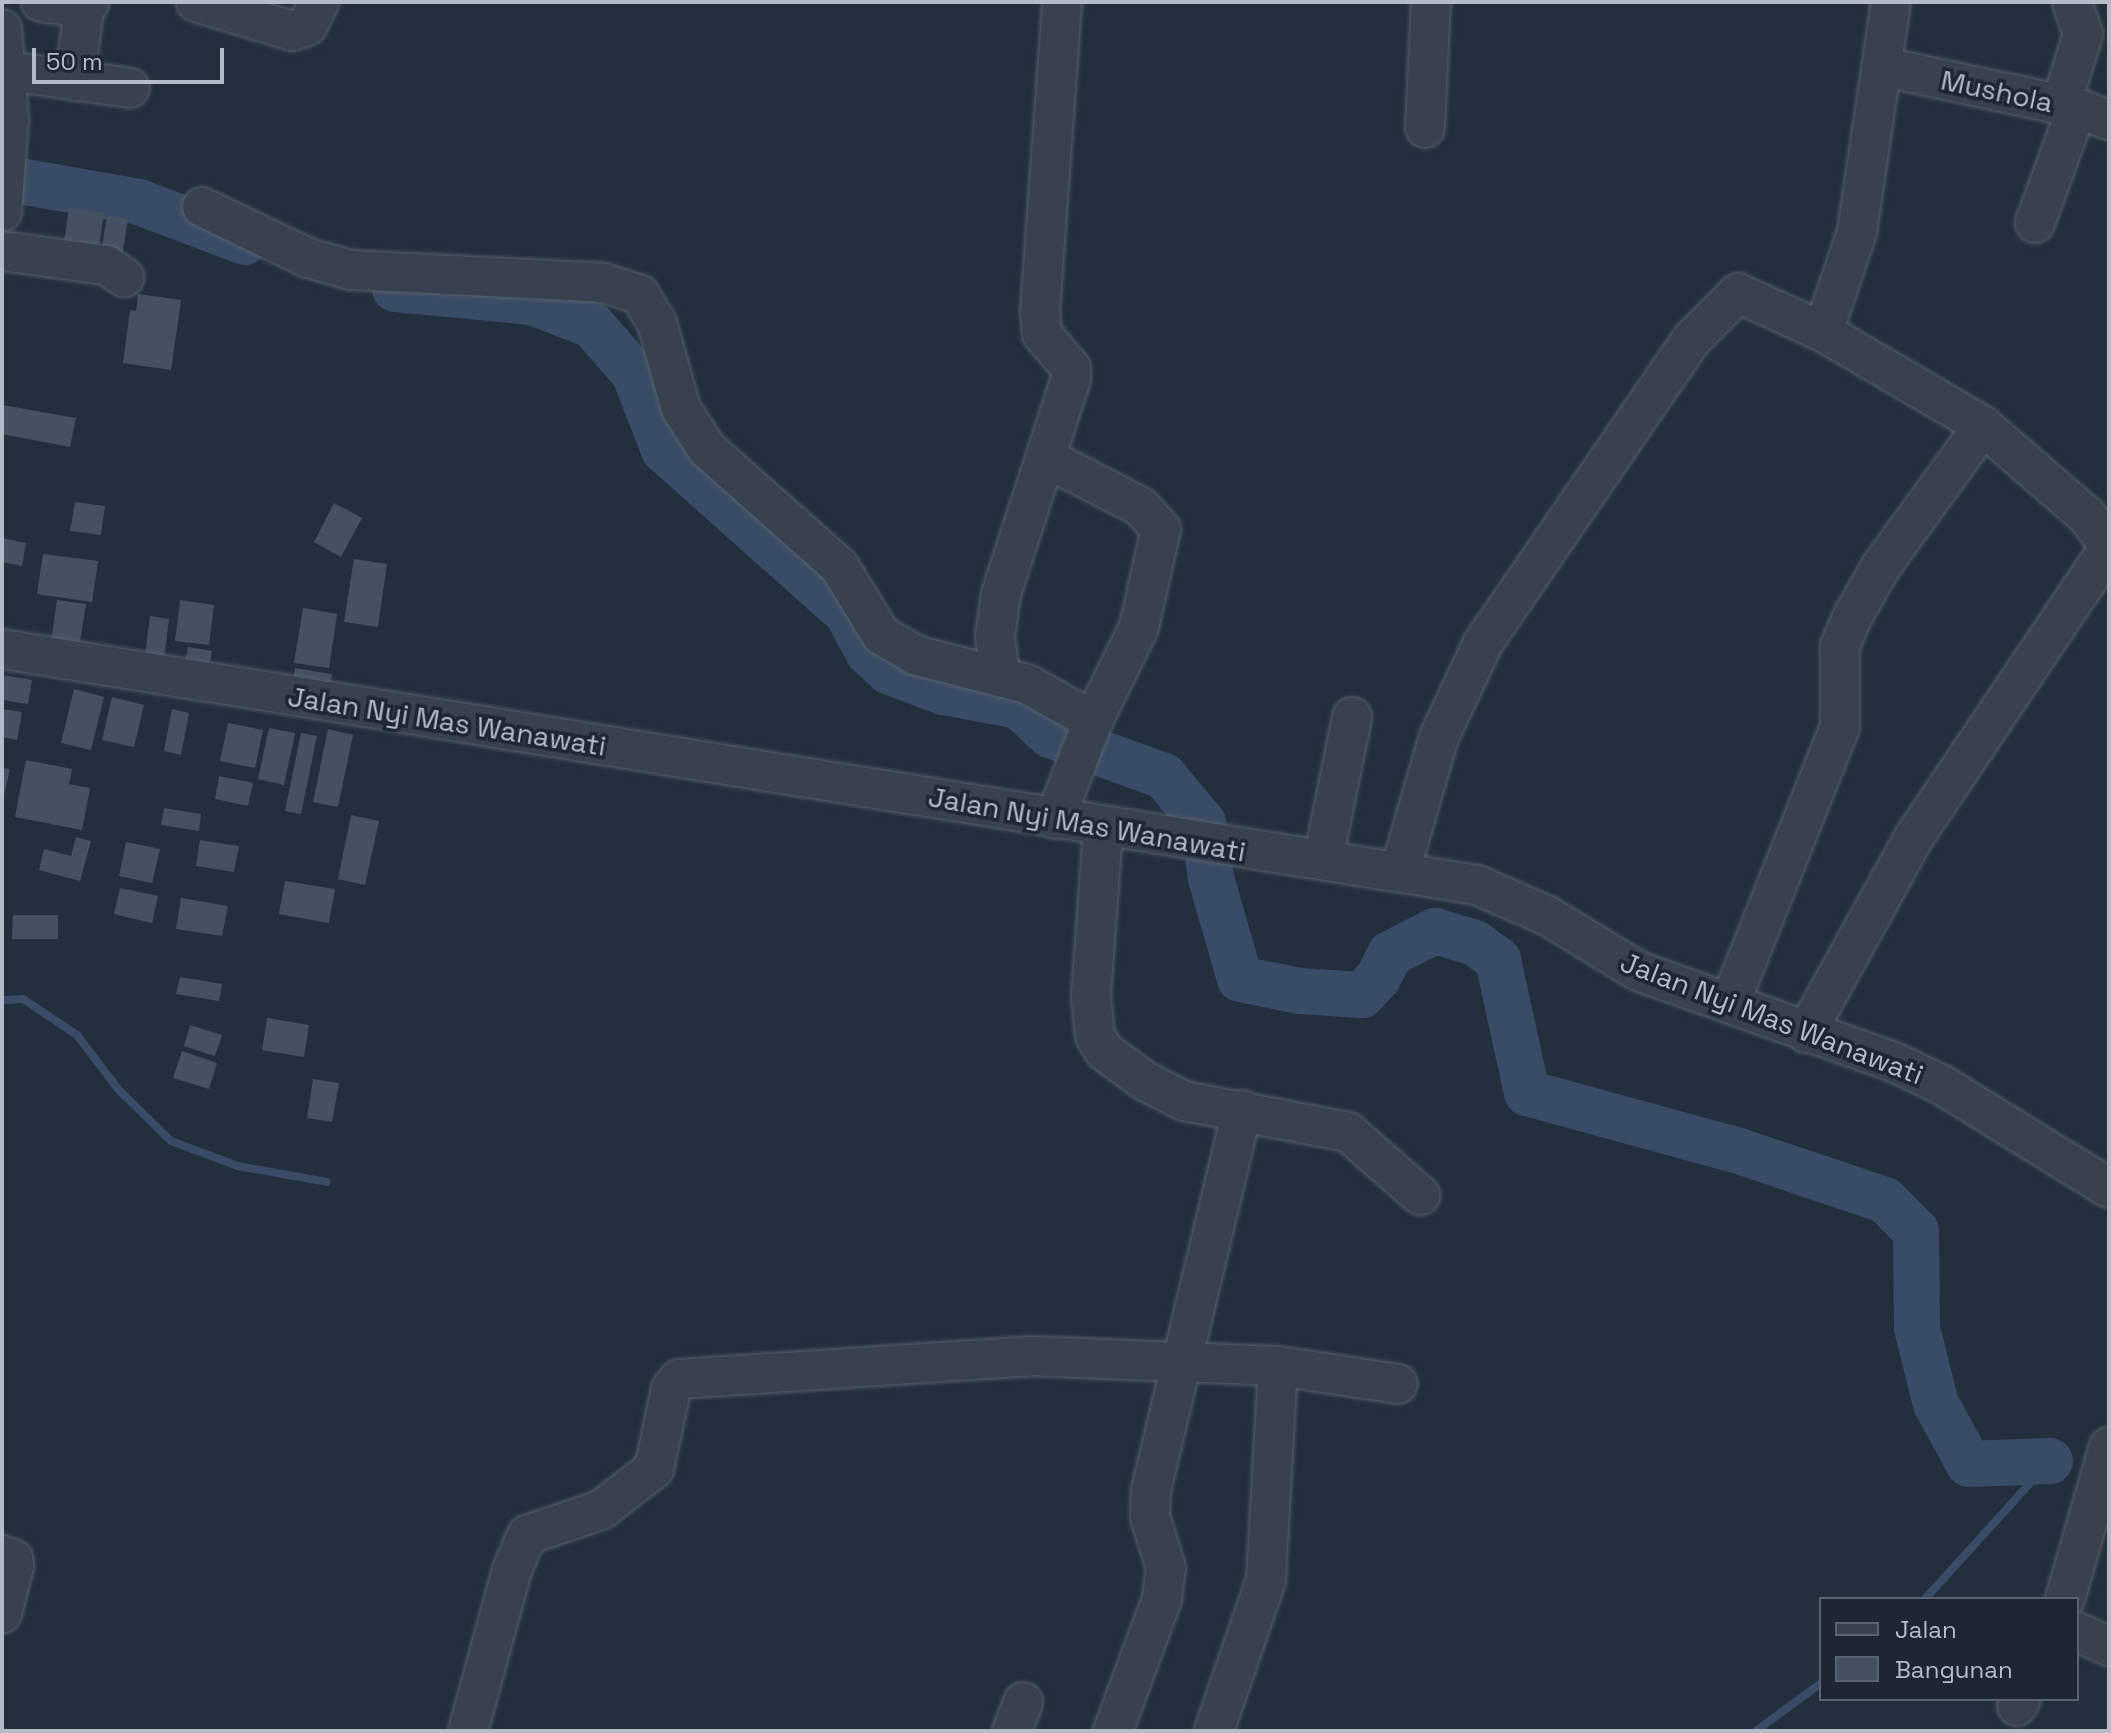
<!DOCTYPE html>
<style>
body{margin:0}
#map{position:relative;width:2111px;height:1733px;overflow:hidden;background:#242f3e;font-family:"Space Grotesk",sans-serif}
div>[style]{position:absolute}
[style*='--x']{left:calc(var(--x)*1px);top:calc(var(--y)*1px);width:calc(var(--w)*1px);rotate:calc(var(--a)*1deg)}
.stream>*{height:8px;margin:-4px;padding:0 4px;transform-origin:4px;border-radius:4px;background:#394c67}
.river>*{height:46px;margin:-23px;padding:0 23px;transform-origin:23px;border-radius:23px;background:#394c67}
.building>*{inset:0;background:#455162}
.roads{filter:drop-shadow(0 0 2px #565f6c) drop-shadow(0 0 2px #565f6c)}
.minor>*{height:38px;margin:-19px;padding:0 19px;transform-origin:19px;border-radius:19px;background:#38414e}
span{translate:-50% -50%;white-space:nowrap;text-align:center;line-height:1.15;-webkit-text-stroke:7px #1d2633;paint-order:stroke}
.street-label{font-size:28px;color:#b4bcc9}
.frame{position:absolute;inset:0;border:4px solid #b4bcc9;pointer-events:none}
.legend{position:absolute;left:1819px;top:1597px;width:260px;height:104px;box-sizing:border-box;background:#1d2633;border:2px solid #59626f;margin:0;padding:10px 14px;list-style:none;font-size:24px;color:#b4bcc9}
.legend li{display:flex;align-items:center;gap:16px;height:40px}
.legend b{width:40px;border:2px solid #59626f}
.scale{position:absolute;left:32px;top:48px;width:192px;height:36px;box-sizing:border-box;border:4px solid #b4bcc9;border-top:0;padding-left:10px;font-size:24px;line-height:28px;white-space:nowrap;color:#b4bcc9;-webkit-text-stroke:6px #1d2633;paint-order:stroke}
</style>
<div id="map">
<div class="stream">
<i style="--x:2;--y:1000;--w:21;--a:-3"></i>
<i style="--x:23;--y:999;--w:65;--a:33.7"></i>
<i style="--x:77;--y:1035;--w:68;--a:52.8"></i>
<i style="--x:118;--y:1089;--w:74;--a:44.5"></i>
<i style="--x:171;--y:1141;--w:72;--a:20.5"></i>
<i style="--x:238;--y:1166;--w:90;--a:10.2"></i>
<i style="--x:1925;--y:1599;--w:186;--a:-47.8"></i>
<i style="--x:1756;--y:1731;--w:81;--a:-36.4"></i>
</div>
<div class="river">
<i style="--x:2;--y:178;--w:139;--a:9.9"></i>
<i style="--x:139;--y:202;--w:113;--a:20.7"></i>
<i style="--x:395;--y:289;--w:138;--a:5.4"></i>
<i style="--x:532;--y:302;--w:64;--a:21"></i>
<i style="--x:592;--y:325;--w:64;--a:48.8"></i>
<i style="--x:634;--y:373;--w:83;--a:68.7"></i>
<i style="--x:664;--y:450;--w:245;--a:41.7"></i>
<i style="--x:847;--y:613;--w:46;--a:61.2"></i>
<i style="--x:869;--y:653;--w:26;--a:43"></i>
<i style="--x:888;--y:671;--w:59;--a:20.9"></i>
<i style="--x:943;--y:692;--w:77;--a:10.4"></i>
<i style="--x:1019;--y:706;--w:42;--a:43.1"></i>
<i style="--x:1050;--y:735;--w:121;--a:19.8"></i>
<i style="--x:1164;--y:776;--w:61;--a:50.3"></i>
<i style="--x:1203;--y:823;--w:56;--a:81.7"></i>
<i style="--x:1211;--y:878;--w:105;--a:74"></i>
<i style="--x:1240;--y:979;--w:61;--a:11.3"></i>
<i style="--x:1300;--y:991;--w:62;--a:3.7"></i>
<i style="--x:1362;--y:995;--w:23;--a:-47"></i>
<i style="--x:1378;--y:978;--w:27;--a:-63"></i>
<i style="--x:1390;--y:954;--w:51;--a:-27.1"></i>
<i style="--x:1435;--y:931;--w:42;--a:16.7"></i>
<i style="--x:1475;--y:943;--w:29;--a:36"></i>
<i style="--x:1498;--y:960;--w:136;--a:77.7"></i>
<i style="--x:1527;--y:1093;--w:220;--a:15.3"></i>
<i style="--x:1739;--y:1151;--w:154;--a:18.6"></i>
<i style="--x:1885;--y:1200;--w:44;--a:45"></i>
<i style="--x:1916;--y:1231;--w:97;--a:89.4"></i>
<i style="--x:1917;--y:1328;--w:78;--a:76"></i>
<i style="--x:1936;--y:1404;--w:68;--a:61.2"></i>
<i style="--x:1969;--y:1464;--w:81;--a:-2.1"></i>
</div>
<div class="building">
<i style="clip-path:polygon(69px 208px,104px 213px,97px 261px,62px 255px)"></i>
<i style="clip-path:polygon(107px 216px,128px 219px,121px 262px,100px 259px)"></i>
<i style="clip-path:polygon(138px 294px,181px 300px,171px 370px,123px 363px,130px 310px,136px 311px)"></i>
<i style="clip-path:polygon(3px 405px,76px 418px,70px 447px,2px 434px)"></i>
<i style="clip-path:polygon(75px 502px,105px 506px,101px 535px,70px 531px)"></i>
<i style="clip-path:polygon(334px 503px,362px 518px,341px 557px,314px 542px)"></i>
<i style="clip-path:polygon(2px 538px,26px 543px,22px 566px,2px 562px)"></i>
<i style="clip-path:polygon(43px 554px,98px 561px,92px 602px,37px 594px)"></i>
<i style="clip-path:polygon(354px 559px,387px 564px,378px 627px,344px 622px)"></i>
<i style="clip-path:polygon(57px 600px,86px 604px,78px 654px,50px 649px)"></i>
<i style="clip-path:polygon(180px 600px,214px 605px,209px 645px,175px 641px)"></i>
<i style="clip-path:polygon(303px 608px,337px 614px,329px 668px,294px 663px)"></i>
<i style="clip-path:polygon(150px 616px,169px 619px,163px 666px,144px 663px)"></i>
<i style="clip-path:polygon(188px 647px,212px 651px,208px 674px,183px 670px)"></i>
<i style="clip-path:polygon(295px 668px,332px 674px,329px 699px,291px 693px)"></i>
<i style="clip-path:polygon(2px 675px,32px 680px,28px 704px,2px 700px)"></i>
<i style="clip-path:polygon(74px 689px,104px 697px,91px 750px,61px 743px)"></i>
<i style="clip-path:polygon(112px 697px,144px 705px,134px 747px,102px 740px)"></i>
<i style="clip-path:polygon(2px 709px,22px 712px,17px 740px,2px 737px)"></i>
<i style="clip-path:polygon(172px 709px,189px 713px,181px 755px,164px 751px)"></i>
<i style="clip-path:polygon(228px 723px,263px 730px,255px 768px,220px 761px)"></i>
<i style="clip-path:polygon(269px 728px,295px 733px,284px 785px,258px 779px)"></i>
<i style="clip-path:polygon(328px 729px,353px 735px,338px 807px,313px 802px)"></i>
<i style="clip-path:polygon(301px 733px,317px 736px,301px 814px,285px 811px)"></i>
<i style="clip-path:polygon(26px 760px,72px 769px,69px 784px,90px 788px,82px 830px,15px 817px)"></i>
<i style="clip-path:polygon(2px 768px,10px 769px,3px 799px,2px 799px)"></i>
<i style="clip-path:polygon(219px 776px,253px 783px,248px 806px,215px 799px)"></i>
<i style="clip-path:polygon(164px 808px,201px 814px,199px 831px,161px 825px)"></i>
<i style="clip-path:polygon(351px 815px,379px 821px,365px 885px,338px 879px)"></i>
<i style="clip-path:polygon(76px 837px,91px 841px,80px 881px,39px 870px,44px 849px,71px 856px)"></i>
<i style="clip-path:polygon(200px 840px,239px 846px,234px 872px,196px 866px)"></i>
<i style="clip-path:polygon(126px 842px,160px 849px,152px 883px,119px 876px)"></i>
<i style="clip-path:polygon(285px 881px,335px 889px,329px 923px,279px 914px)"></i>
<i style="clip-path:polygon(120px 888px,158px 896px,152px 923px,114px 914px)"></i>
<i style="clip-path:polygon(181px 898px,228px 906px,222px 936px,176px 929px)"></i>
<i style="clip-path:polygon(13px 915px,58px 915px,58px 939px,12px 939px)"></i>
<i style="clip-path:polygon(180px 977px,222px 984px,219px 1001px,176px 994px)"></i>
<i style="clip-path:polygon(267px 1018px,309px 1025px,304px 1057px,262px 1050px)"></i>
<i style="clip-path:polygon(190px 1025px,222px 1035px,215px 1056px,184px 1046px)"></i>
<i style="clip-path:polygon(182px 1051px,217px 1063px,209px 1089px,173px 1078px)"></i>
<i style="clip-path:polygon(313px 1079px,339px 1083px,332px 1122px,307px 1118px)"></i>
</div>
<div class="roads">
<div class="minor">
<i style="--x:41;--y:2;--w:30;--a:8"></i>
<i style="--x:71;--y:6;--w:19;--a:-12"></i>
<i style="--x:196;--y:2;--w:100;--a:16.8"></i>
<i style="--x:292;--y:31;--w:16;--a:-18"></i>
<i style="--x:307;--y:26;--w:27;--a:-63"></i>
<i style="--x:2;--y:29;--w:90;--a:85.6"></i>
<i style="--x:9;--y:119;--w:93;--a:94.3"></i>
<i style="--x:1884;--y:67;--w:197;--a:12"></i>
<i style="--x:2077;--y:108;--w:34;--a:21"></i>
<i style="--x:8;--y:71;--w:123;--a:7.9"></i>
<i style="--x:74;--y:81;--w:78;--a:-81.9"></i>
<i style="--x:2061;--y:105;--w:74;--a:-72.8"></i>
<i style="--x:2083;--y:34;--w:34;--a:-109"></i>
<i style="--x:1425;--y:128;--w:126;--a:-87.3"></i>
<i style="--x:202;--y:207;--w:118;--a:25.7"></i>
<i style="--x:308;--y:258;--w:45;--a:15.6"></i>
<i style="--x:351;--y:270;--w:253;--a:2.9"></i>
<i style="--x:604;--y:283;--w:38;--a:18"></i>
<i style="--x:640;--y:295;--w:33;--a:59"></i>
<i style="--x:657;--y:323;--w:89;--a:74.4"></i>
<i style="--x:681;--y:409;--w:48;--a:57"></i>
<i style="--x:707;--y:449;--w:176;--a:41.6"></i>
<i style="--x:839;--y:566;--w:81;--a:58.7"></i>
<i style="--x:881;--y:635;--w:39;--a:30"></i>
<i style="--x:915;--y:655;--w:116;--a:14.5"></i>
<i style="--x:1027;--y:684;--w:76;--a:29.3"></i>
<i style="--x:1093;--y:721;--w:105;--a:111.2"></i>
<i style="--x:2035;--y:223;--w:122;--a:-69.9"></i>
<i style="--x:2;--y:251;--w:105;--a:7.7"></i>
<i style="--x:106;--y:265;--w:22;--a:34"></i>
<i style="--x:1823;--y:332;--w:106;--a:-71.2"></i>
<i style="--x:1857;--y:232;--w:232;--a:-81.6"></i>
<i style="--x:1048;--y:459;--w:105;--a:27.3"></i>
<i style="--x:1141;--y:507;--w:30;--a:48"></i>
<i style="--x:1161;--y:529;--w:100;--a:102.7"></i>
<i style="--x:1139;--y:627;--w:105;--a:116.1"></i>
<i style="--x:2;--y:649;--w:1494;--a:9.09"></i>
<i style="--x:1477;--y:885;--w:77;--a:23.6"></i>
<i style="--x:1548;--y:916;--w:105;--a:31.4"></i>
<i style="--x:1638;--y:971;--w:272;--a:19.6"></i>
<i style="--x:1894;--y:1062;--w:53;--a:25.6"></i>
<i style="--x:1942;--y:1085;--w:196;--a:31.7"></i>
<i style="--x:1000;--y:677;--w:41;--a:-97"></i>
<i style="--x:995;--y:636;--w:42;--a:-81.9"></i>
<i style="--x:1001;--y:594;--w:226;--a:-72"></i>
<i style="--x:1071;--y:379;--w:11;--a:-90"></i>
<i style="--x:1071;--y:368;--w:45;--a:-130.5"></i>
<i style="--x:1042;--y:334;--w:23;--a:-95"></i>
<i style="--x:1040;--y:311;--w:310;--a:-85.9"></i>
<i style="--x:1103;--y:829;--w:167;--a:94.1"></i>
<i style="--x:1091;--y:996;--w:40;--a:84.3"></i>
<i style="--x:1095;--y:1036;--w:17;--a:59"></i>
<i style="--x:1104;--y:1051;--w:51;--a:36.2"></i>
<i style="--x:1145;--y:1081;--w:44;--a:27.1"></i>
<i style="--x:1184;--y:1101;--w:167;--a:10.7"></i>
<i style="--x:1348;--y:1132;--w:96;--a:41.2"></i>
<i style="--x:1323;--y:860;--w:146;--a:-78.5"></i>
<i style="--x:1400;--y:871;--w:140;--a:-73.8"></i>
<i style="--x:1439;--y:737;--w:104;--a:-64.9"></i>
<i style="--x:1483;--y:643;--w:369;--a:-55.5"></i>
<i style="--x:1692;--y:339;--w:65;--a:-45"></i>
<i style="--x:1738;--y:293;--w:94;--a:24.6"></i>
<i style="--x:1823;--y:332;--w:186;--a:30.4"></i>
<i style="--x:1983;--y:426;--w:138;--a:40.9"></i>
<i style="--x:2087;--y:516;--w:36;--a:53"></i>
<i style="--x:1730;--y:1003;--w:297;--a:-68.3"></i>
<i style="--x:1840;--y:727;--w:81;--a:-90"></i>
<i style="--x:1840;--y:646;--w:33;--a:-67"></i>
<i style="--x:1853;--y:616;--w:55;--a:-60.6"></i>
<i style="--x:1880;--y:568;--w:175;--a:-54"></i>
<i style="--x:1806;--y:1033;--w:224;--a:-61.1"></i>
<i style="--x:1914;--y:837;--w:349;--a:-56"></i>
<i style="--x:2;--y:1555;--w:12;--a:20"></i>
<i style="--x:13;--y:1559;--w:7;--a:82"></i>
<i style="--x:14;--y:1566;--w:49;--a:104.3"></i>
<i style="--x:2065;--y:1599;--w:158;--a:-73.9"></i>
<i style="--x:2077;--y:1632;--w:35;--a:24"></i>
<i style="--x:2017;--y:1706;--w:8;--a:-60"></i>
<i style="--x:468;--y:1731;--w:167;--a:-74.7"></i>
<i style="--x:512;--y:1570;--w:38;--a:-67"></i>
<i style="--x:527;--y:1535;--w:78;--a:-18.7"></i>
<i style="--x:601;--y:1510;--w:67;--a:-37.7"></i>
<i style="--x:654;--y:1469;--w:82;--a:-78"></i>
<i style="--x:671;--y:1389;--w:13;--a:-51"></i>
<i style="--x:679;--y:1379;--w:352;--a:-3.7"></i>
<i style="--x:1030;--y:1356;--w:248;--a:2.3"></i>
<i style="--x:1278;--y:1366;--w:121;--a:8.5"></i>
<i style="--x:1012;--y:1731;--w:31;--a:-69"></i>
<i style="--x:1113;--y:1731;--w:141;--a:-69.6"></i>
<i style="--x:1162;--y:1599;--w:31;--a:-83"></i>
<i style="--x:1166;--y:1568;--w:53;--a:-107.4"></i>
<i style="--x:1150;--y:1517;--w:27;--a:-88"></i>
<i style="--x:1151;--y:1490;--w:391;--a:-76.5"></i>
<i style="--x:1214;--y:1731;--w:160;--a:-71"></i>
<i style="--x:1266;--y:1580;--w:214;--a:-86.8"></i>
</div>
</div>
<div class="street-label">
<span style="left:1997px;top:91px;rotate:12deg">Mushola</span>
<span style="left:447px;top:721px;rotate:9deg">Jalan Nyi Mas Wanawati</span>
<span style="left:1087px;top:824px;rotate:10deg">Jalan Nyi Mas Wanawati</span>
<span style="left:1772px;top:1018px;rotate:21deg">Jalan Nyi Mas Wanawati</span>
</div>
<div class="frame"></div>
<ul class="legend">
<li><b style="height:10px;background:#38414e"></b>Jalan</li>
<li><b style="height:22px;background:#455162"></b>Bangunan</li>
</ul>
<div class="scale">50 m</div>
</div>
